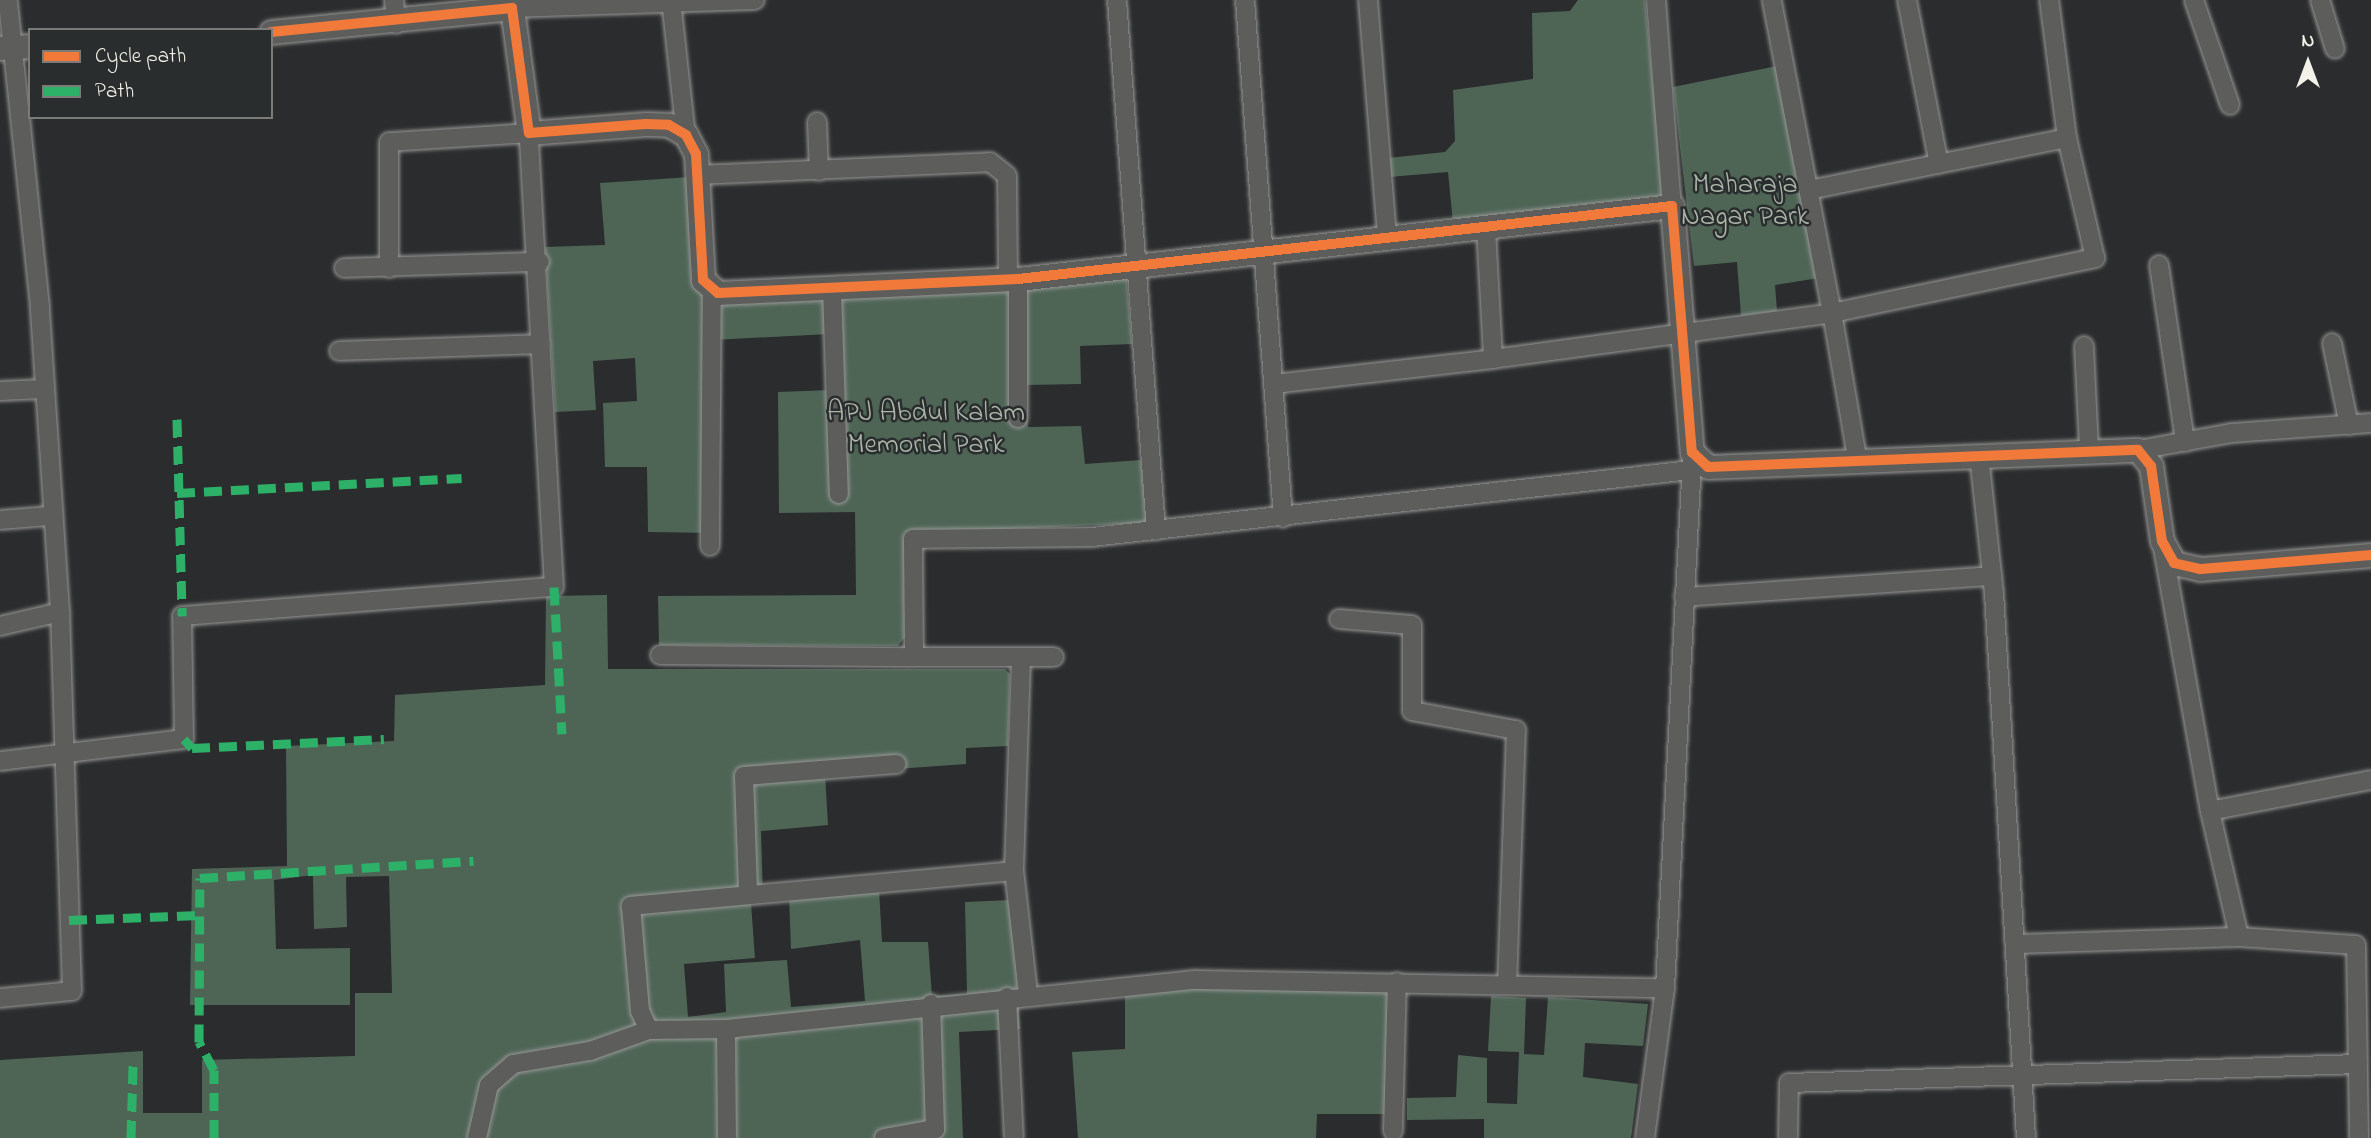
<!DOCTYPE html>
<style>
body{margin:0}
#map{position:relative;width:2371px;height:1138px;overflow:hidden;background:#2b2c2d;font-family:"Indie Flower",sans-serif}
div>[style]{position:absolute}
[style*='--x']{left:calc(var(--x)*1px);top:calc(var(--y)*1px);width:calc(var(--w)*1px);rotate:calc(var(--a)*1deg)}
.green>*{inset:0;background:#4e6556}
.roads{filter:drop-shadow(0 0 2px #979796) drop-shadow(0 0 2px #979796)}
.minor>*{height:18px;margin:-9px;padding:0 9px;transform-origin:9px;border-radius:9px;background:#5d5d5c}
.tertiary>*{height:23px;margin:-11.5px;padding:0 11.5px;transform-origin:11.5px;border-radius:11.5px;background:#5d5d5c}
.quiet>*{height:9px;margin-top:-4.5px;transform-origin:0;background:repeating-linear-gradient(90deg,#2db169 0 18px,transparent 0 27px)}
.cycleway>*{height:10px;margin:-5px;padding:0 5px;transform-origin:5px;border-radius:5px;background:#f17a3a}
span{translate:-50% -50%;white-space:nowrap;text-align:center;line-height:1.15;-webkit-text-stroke:5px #2a2d2e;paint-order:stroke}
.park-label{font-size:28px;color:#acb6a9}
.legend{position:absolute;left:28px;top:28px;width:245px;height:91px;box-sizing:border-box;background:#2a2d2e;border:2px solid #7b7b78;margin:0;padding:9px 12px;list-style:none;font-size:21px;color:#f4f1e8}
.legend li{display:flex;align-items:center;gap:14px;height:35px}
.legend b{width:35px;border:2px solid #7b7b78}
.north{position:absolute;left:2273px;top:28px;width:70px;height:70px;-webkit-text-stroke:5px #2a2d2e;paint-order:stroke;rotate:0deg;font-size:19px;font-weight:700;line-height:28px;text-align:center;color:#f4f1e8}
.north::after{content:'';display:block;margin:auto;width:24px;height:32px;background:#f4f1e8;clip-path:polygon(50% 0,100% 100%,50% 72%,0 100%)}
</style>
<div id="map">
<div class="green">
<i style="clip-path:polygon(1578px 0,1645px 0,1664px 201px,1453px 223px,1448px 172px,1389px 177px,1388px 158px,1445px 152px,1455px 141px,1453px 90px,1533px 79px,1532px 13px,1570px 11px)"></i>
<i style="clip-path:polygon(1777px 66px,1819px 278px,1775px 285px,1777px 311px,1741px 316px,1737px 262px,1694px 266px,1673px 87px)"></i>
<i style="clip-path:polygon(691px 177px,712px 300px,1126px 273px,1132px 344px,1080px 346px,1081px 384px,1026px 385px,1028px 427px,1081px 426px,1085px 464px,1141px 460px,1147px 523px,905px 533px,905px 637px,898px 646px,659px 645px,658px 596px,856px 595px,855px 512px,779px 513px,778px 392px,832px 390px,829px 334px,713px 340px,715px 533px,648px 532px,647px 467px,605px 467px,603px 403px,637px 401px,635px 358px,593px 361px,596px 410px,555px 412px,545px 247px,605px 245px,600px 183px)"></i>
<i style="clip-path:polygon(607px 595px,608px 669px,1005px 669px,1010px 674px,1008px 746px,966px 748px,966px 764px,825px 774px,828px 825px,761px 831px,763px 899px,751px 903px,755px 958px,684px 964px,688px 1017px,726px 1012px,724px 964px,787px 960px,791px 1007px,865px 1001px,860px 940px,791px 949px,789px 897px,879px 889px,882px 942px,928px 942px,932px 996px,967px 994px,965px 902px,1012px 900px,1020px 1029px,959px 1032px,963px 1138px,0 1138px,0 1060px,143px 1051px,143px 1113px,202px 1113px,202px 1060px,355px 1056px,355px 993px,392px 993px,389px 876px,346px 877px,347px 927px,314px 929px,313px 875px,274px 880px,276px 949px,350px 948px,350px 1005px,190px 1005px,192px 869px,287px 866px,286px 746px,394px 741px,395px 695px,545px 685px,546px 596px)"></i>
<i style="clip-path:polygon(1199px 986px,1390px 987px,1388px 1114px,1317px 1114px,1316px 1138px,1078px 1138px,1072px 1052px,1125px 1049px,1125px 995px)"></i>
<i style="clip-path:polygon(1491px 996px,1526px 998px,1524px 1054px,1544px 1055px,1548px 997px,1648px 1004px,1643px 1046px,1585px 1043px,1583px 1077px,1638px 1084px,1631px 1138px,1484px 1138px,1484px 1119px,1407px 1120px,1407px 1098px,1456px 1097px,1458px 1055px,1487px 1058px,1487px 1103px,1517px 1104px,1519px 1052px,1488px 1051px)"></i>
</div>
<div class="roads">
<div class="minor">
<i style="--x:394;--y:0;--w:24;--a:85"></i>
<i style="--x:511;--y:0;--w:8;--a:83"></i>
<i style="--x:512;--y:8;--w:243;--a:-1.9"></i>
<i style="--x:671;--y:0;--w:136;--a:83.7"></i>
<i style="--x:1117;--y:0;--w:532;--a:85.8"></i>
<i style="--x:1245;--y:0;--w:519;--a:85.8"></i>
<i style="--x:1368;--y:0;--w:239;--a:85.4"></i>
<i style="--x:1656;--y:0;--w:207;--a:85.6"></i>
<i style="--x:1907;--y:0;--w:167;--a:79"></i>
<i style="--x:2194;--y:0;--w:111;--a:71.1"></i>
<i style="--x:2320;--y:0;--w:51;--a:73"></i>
<i style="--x:817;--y:122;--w:49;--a:87.7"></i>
<i style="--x:697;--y:175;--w:293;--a:-2.5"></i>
<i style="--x:990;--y:162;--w:22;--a:39"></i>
<i style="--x:1007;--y:176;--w:103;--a:89.4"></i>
<i style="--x:1809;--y:190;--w:263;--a:-11.4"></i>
<i style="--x:1486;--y:228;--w:131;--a:86.9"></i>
<i style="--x:1493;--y:359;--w:342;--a:-7.7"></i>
<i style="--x:1832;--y:313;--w:319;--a:-100.9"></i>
<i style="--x:2159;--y:265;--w:179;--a:81.6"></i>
<i style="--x:344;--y:268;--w:196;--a:-1.8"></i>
<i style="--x:1018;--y:279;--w:139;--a:90"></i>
<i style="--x:832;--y:288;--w:206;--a:88.1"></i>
<i style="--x:2332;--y:343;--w:84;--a:78.3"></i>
<i style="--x:2084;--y:346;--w:103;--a:87.2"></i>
<i style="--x:339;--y:351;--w:202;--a:-2"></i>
<i style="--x:1274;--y:384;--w:220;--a:-6.5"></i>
<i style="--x:0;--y:391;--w:43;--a:-2.7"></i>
<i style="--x:2138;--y:450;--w:96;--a:-10.3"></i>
<i style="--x:2232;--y:433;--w:139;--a:-4.1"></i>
<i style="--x:1979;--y:455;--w:139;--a:83.8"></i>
<i style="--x:1994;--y:593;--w:546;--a:86.64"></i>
<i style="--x:1858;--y:463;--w:152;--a:-99.8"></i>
<i style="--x:1832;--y:313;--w:269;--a:-11.8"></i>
<i style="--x:2095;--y:258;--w:123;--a:-103.1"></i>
<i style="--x:2067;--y:138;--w:139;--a:-97.4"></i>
<i style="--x:0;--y:520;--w:49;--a:-4.7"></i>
<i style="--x:710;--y:546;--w:258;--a:-89.6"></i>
<i style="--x:2163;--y:548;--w:267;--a:79.9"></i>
<i style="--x:2210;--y:811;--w:164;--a:-10.9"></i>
<i style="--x:1684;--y:597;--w:309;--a:-3.9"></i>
<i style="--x:1339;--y:619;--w:73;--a:4.7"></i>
<i style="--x:1412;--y:625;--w:86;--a:90"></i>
<i style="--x:1412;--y:711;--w:106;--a:10.4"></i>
<i style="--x:1516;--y:730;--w:254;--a:92"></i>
<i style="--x:0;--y:626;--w:62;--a:-13.1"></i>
<i style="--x:660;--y:655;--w:254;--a:0.5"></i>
<i style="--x:1054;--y:657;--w:140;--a:180"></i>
<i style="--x:914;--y:657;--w:118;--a:-90.5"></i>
<i style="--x:913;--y:539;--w:179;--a:-0.6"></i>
<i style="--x:1092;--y:537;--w:603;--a:-6.38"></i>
<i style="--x:0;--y:761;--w:185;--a:-6.8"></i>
<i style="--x:184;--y:739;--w:123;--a:-90.9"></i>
<i style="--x:182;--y:616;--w:373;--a:-4.5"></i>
<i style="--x:554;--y:587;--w:455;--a:-93.2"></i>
<i style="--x:529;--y:133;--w:140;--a:176.3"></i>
<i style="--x:389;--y:142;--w:126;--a:90"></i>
<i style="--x:2210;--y:811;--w:129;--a:77"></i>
<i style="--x:2239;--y:937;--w:117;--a:3.9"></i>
<i style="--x:2356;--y:945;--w:193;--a:89.1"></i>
<i style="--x:1014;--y:871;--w:214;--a:-88.1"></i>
<i style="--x:748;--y:890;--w:114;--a:-92"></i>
<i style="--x:744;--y:776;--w:153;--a:-4.5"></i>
<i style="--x:2017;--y:944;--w:222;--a:-1.8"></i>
<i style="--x:1028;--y:993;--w:123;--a:-96.5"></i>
<i style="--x:1014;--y:871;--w:385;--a:174.8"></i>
<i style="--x:631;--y:906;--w:105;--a:85.1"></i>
<i style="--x:640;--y:1011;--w:21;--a:65"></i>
<i style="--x:649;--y:1030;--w:77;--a:-0.7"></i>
<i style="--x:726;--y:1029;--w:471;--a:-6"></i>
<i style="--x:1194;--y:980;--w:471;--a:1"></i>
<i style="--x:1007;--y:997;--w:141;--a:87.2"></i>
<i style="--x:0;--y:998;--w:72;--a:-5.6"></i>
<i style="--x:72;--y:991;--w:379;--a:-91.8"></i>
<i style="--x:60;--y:612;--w:306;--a:-93.8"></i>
<i style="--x:40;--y:307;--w:309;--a:-96"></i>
<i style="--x:726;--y:1029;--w:109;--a:89.5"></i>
<i style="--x:1393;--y:1131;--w:149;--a:-88.5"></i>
<i style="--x:477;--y:1138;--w:54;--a:-77.2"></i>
<i style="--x:489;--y:1085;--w:32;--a:-41"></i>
<i style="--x:513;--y:1064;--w:78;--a:-9.6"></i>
<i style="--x:590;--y:1051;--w:63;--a:-19.6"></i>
<i style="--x:884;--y:1138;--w:52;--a:-10"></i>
<i style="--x:935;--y:1129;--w:125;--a:-91.8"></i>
<i style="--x:1645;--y:1138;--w:151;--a:-82.4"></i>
<i style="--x:1665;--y:988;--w:528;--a:-87.07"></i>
<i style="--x:1788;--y:1138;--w:55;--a:-89"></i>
<i style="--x:1789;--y:1083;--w:569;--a:-1.91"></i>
</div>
<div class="tertiary">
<i style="--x:271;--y:32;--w:242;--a:-5.7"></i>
<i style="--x:512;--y:8;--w:126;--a:82.3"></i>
<i style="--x:529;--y:133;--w:117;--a:-4.4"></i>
<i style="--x:646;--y:124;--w:23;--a:2"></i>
<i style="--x:669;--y:125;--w:20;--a:30"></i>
<i style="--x:686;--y:135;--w:21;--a:62"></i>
<i style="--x:696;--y:154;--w:126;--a:86.8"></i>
<i style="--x:703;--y:280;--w:20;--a:41"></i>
<i style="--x:718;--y:293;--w:300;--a:-2.7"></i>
<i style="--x:1018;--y:279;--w:658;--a:-6.37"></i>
<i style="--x:1672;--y:206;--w:247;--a:85.4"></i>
<i style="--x:1692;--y:452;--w:22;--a:43"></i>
<i style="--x:1708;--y:467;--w:430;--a:-2.3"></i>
<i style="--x:2138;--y:450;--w:21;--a:51"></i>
<i style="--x:2151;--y:466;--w:76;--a:81.7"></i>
<i style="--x:2162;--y:541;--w:25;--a:61"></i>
<i style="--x:2174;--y:563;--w:27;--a:13"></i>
<i style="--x:2200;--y:569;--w:172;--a:-4.7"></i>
<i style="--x:0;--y:48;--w:30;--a:-4"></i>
</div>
</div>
<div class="quiet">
<i style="--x:177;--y:419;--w:197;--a:88.5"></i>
<i style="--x:177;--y:493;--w:285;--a:-3"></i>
<i style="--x:554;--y:587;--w:147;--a:86.9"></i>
<i style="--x:184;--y:739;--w:12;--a:48"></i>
<i style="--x:192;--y:748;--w:192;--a:-2.7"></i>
<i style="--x:69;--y:920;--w:131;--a:-2.2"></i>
<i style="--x:131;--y:1138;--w:73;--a:-88.4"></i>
<i style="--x:214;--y:1138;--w:68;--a:-90"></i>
<i style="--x:214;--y:1070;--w:32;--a:-118"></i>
<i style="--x:199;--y:1042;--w:164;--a:-89.7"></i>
<i style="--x:200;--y:878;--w:274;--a:-3.6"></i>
</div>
<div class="cycleway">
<i style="--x:271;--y:32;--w:242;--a:-5.7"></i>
<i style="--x:512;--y:8;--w:126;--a:82.3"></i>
<i style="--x:529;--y:133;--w:117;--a:-4.4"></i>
<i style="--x:646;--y:124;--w:23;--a:2"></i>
<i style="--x:669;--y:125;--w:20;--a:30"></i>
<i style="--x:686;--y:135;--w:21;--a:62"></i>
<i style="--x:696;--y:154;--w:126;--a:86.8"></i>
<i style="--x:703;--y:280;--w:20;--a:41"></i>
<i style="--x:718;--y:293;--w:300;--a:-2.7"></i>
<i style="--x:1018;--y:279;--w:658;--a:-6.37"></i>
<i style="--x:1672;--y:206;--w:247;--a:85.4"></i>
<i style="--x:1692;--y:452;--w:22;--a:43"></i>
<i style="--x:1708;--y:467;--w:430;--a:-2.3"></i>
<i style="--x:2138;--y:450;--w:21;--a:51"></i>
<i style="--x:2151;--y:466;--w:76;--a:81.7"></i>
<i style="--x:2162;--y:541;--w:25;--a:61"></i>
<i style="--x:2174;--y:563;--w:27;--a:13"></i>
<i style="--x:2200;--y:569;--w:172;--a:-4.7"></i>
</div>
<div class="park-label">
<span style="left:1745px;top:202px">Maharaja<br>Nagar Park</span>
<span style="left:926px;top:430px">APJ Abdul Kalam<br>Memorial Park</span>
</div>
<ul class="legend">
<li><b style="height:9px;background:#f17a3a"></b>Cycle path</li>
<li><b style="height:9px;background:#2db169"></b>Path</li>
</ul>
<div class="north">N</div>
</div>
